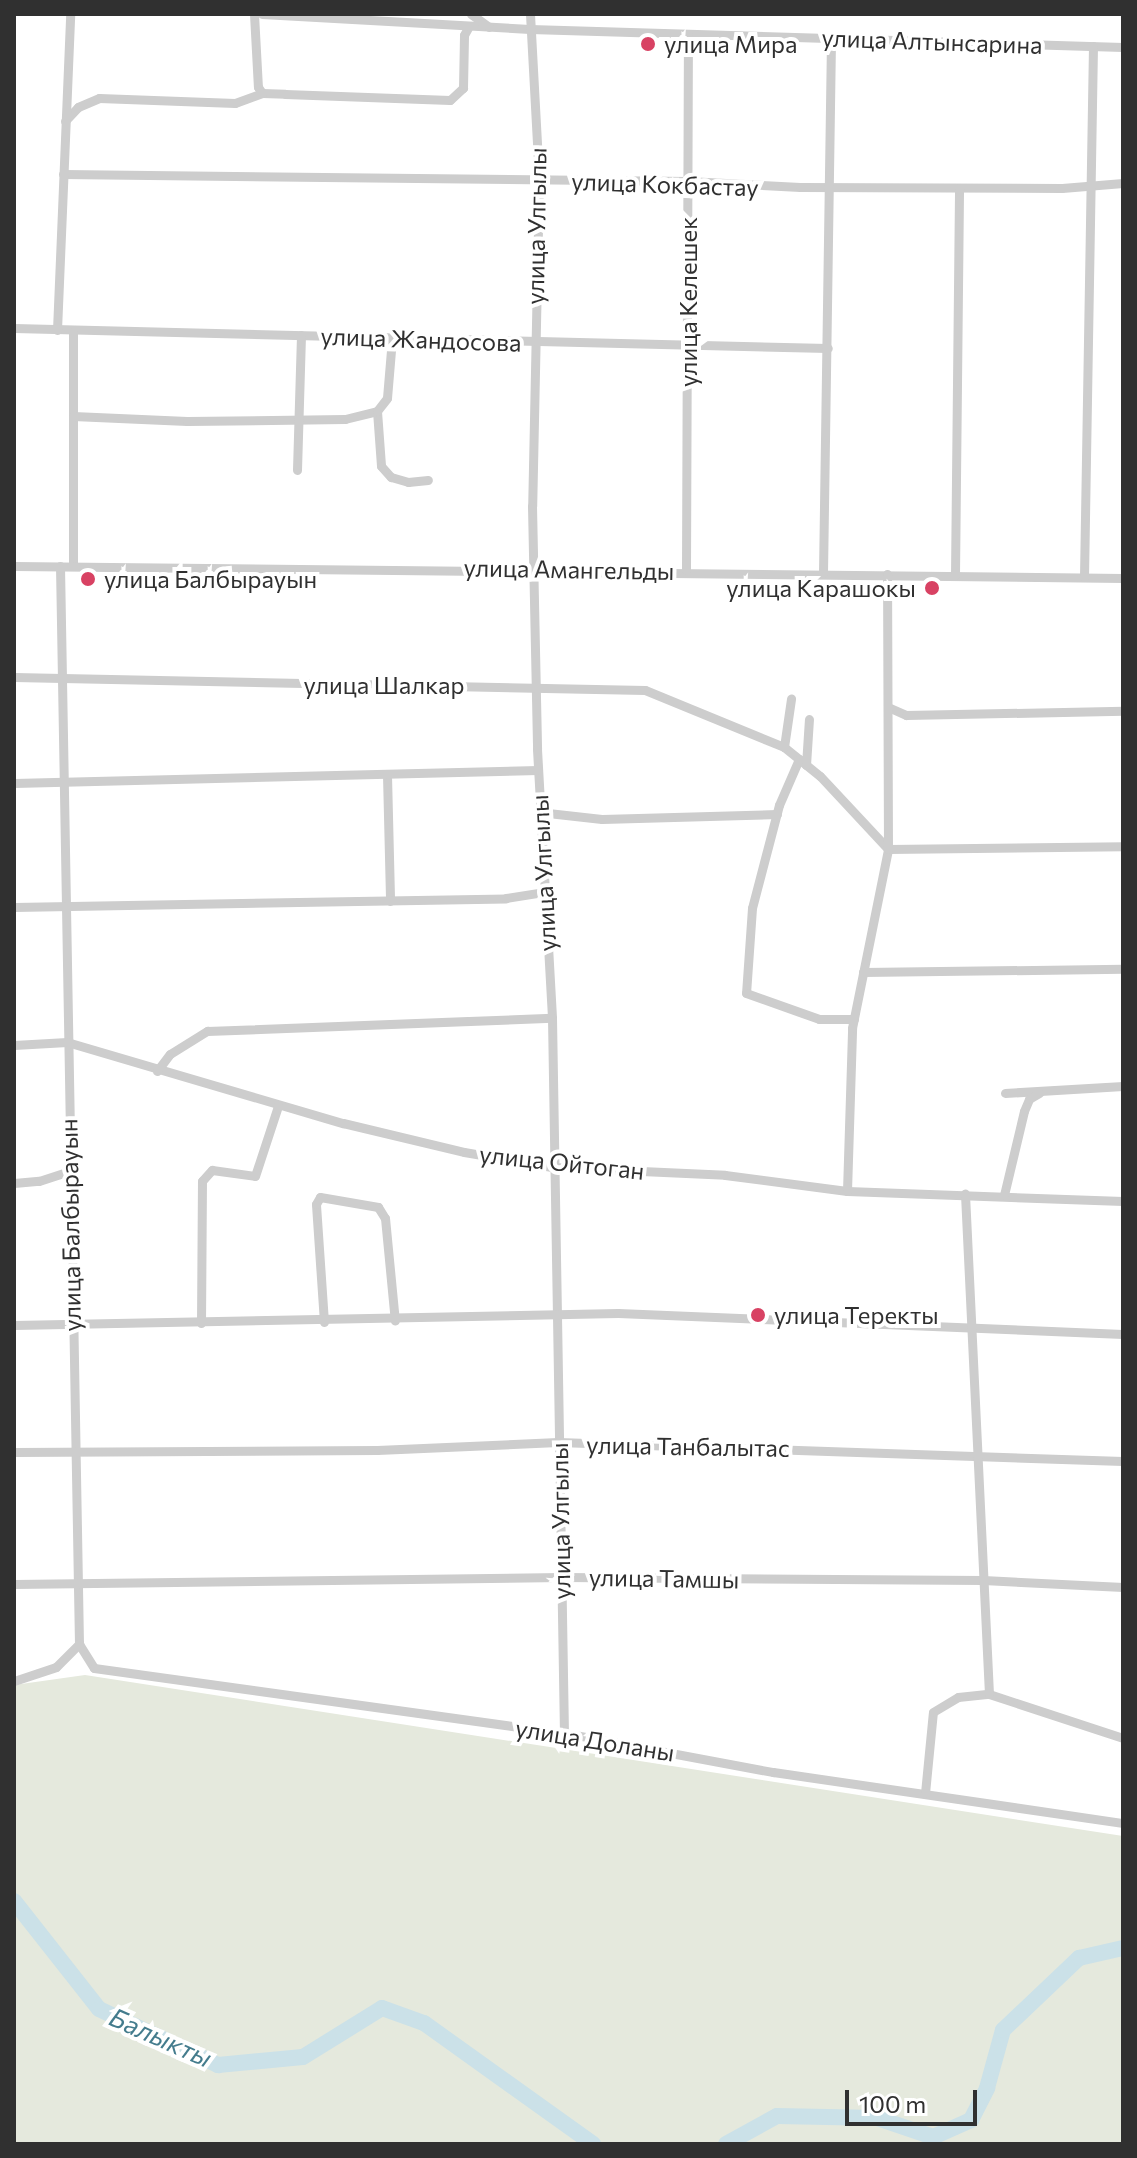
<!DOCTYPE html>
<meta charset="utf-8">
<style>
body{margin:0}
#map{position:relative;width:1137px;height:2158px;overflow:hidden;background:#fff;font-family:Commissioner,sans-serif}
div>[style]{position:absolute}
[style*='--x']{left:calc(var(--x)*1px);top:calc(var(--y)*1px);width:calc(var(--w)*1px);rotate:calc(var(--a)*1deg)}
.green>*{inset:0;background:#e5e9dd}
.river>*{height:16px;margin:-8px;padding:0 8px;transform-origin:8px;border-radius:8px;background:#cbe1e8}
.minor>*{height:9px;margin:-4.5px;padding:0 4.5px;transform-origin:4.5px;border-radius:4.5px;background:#cdcdcd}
.dots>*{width:22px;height:22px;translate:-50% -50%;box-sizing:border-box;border:4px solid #fff;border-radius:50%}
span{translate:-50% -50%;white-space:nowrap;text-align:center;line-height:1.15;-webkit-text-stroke:8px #fff;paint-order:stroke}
.street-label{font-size:24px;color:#303030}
.poi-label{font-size:24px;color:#303030}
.left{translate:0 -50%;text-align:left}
.right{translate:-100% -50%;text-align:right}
.water-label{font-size:26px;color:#447c8d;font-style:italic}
.frame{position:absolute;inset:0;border:16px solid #303030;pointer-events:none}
.scale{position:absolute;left:845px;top:2090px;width:132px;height:36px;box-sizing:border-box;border:4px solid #303030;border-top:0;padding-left:10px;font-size:24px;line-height:28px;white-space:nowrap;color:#303030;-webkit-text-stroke:6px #fff;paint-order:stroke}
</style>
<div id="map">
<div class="green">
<i style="clip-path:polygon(85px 1675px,1123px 1836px,1123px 2144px,14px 2144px,14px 1685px)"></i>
</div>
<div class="river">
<i style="--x:14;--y:1901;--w:137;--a:51.8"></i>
<i style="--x:99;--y:2009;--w:132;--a:25.2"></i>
<i style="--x:218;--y:2065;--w:85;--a:-5.4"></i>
<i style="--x:303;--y:2057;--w:93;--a:-31.8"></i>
<i style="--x:382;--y:2008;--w:45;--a:19.7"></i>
<i style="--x:424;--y:2023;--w:208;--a:35.6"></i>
<i style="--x:726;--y:2144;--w:58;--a:-28.8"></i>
<i style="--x:777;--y:2116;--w:100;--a:1.1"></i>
<i style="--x:877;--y:2118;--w:59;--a:18.7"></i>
<i style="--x:933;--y:2137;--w:42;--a:-24.1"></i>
<i style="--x:971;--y:2120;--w:36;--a:-63"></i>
<i style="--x:987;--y:2088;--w:60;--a:-74.6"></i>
<i style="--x:1003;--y:2030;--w:105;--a:-43.5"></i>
<i style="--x:1079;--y:1958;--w:45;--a:-12.8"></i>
</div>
<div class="minor">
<i style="--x:254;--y:14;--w:73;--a:86.9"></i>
<i style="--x:258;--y:87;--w:7;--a:56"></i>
<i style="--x:262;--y:93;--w:23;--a:2"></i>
<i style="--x:285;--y:94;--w:165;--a:2.1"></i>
<i style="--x:450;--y:100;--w:18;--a:-43"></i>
<i style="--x:463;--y:88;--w:53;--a:-88.9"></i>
<i style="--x:464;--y:35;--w:10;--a:-61"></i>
<i style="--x:262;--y:14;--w:268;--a:3.2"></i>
<i style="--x:530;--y:29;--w:593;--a:1.74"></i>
<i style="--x:471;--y:14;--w:22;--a:36"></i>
<i style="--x:530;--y:14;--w:167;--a:86.9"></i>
<i style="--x:539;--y:181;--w:325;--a:91.2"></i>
<i style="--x:532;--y:506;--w:243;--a:88.8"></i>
<i style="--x:537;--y:749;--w:269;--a:86.8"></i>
<i style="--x:552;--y:1018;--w:715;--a:89.04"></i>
<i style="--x:65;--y:121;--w:19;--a:-47"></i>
<i style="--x:78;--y:107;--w:23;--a:-23"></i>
<i style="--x:99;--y:98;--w:136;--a:2.1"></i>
<i style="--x:235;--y:103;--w:29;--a:-20"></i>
<i style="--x:63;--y:174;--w:625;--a:0.64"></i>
<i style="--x:688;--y:181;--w:112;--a:3.1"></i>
<i style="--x:800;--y:187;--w:262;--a:0.2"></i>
<i style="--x:1062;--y:188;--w:61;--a:-4.7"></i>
<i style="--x:14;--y:328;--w:814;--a:1.41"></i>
<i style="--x:57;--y:330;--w:316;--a:-87.6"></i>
<i style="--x:73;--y:332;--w:234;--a:90"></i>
<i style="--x:377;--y:411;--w:55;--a:85.8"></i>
<i style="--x:381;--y:466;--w:15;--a:48"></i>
<i style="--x:391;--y:477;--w:18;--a:16"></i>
<i style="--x:408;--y:482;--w:20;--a:-6"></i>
<i style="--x:73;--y:416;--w:114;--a:2.5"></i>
<i style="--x:187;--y:421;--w:158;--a:-0.7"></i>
<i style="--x:345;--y:419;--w:33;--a:-14"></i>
<i style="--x:377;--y:411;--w:16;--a:-52"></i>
<i style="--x:387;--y:398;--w:60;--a:-85.2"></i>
<i style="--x:297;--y:470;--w:135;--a:-88.3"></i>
<i style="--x:14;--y:566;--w:1109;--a:0.62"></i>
<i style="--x:60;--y:566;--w:1078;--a:88.99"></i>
<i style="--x:79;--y:1644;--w:28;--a:58"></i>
<i style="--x:94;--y:1668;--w:474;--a:7.9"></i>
<i style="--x:564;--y:1733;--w:213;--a:10.6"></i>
<i style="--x:773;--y:1772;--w:354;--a:8.3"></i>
<i style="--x:686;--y:570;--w:536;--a:-89.79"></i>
<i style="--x:823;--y:573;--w:535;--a:-89.14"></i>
<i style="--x:955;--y:575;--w:387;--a:-89.4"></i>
<i style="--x:1084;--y:577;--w:531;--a:-89.03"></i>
<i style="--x:14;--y:677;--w:631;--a:1.18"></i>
<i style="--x:645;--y:690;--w:150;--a:22.3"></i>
<i style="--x:784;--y:747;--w:46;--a:38.9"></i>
<i style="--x:820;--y:776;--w:100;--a:47"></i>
<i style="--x:888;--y:849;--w:235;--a:-0.7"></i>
<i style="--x:888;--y:707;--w:20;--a:24"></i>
<i style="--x:906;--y:715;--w:217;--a:-1.1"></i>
<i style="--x:784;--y:747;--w:49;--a:-81.7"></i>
<i style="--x:799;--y:759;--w:50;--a:113.5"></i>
<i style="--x:779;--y:805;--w:106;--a:104.7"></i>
<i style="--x:752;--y:908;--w:85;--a:94"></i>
<i style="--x:746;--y:993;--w:77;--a:19.6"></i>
<i style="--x:819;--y:1019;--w:35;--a:0"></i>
<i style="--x:806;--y:765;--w:46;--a:-86.3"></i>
<i style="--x:387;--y:775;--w:126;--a:88.6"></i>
<i style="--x:14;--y:783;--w:524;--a:-1.42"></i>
<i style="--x:539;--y:812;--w:63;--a:6.3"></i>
<i style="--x:602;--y:819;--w:175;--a:-1.6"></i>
<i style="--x:14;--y:907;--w:492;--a:-1"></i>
<i style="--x:506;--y:898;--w:36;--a:-9"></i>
<i style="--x:863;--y:972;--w:260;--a:-0.7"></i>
<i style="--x:14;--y:1045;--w:53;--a:-3.2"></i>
<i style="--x:67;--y:1042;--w:288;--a:16.4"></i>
<i style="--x:343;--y:1123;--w:124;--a:13.5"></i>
<i style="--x:464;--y:1152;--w:89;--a:9.7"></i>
<i style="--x:552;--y:1167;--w:173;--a:2.6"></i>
<i style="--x:725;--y:1175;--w:123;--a:7.5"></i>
<i style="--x:847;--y:1191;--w:276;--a:2.1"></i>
<i style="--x:157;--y:1071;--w:21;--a:-53"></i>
<i style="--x:170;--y:1054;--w:44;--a:-31.9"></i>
<i style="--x:207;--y:1031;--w:345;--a:-2.2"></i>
<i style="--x:1005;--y:1093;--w:118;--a:-3.4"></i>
<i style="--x:14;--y:1183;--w:25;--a:-5"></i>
<i style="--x:39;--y:1181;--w:33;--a:-18"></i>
<i style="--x:847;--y:1191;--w:163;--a:-88.2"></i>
<i style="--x:852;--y:1028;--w:183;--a:-78.6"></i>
<i style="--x:888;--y:849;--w:275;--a:-90.2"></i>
<i style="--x:1004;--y:1195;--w:86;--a:-76.6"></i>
<i style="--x:1024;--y:1111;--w:13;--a:-67"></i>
<i style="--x:1029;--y:1099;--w:12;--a:-31"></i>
<i style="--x:324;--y:1322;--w:118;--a:-93.9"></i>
<i style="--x:316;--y:1204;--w:8;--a:-60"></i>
<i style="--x:320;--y:1197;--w:59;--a:9.8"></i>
<i style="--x:378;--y:1207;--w:13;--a:58"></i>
<i style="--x:385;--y:1218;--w:103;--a:84.5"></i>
<i style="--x:201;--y:1323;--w:142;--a:-89.6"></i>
<i style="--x:202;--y:1181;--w:15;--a:-48"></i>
<i style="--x:212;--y:1170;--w:43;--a:7.9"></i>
<i style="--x:255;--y:1176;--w:74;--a:-71.8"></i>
<i style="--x:14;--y:1325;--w:604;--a:-1.14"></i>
<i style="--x:618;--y:1313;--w:505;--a:2.38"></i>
<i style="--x:14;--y:1452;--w:363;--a:-0.3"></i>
<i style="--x:377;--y:1450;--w:181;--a:-2.5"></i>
<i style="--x:558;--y:1442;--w:565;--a:1.93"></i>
<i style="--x:14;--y:1584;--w:548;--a:-0.73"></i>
<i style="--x:562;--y:1577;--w:421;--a:0.4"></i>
<i style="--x:983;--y:1580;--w:140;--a:2.9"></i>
<i style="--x:14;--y:1681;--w:44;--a:-18.4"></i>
<i style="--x:56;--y:1667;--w:33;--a:-45"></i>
<i style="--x:989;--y:1694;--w:141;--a:18.2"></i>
<i style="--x:925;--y:1793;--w:81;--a:-84.4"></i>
<i style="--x:933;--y:1712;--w:29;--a:-31"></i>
<i style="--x:958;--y:1697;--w:31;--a:-6"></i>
<i style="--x:989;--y:1694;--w:501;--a:-92.75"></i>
</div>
<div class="dots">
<i style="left:648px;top:44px;background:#d84263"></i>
<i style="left:88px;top:579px;background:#d84263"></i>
<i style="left:932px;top:588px;background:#d84263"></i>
<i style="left:758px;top:1315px;background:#d84263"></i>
</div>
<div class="street-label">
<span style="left:932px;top:41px;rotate:2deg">улица Алтынсарина</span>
<span style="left:665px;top:184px;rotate:2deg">улица Кокбастау</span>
<span style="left:536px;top:226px;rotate:-89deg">улица Улгылы</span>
<span style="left:688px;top:302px;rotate:-90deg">улица Келешек</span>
<span style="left:421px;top:339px;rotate:2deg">улица Жандосова</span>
<span style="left:569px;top:569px;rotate:1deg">улица Амангельды</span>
<span style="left:384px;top:685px">улица Шалкар</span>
<span style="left:543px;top:873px;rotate:-93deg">улица Улгылы</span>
<span style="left:562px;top:1162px;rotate:6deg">улица Ойтоган</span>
<span style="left:70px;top:1225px;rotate:-91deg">улица Балбырауын</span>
<span style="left:688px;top:1446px;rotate:1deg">улица Танбалытас</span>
<span style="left:560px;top:1521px;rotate:-91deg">улица Улгылы</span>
<span style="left:664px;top:1578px;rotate:1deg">улица Тамшы</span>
<span style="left:595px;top:1740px;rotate:9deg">улица Доланы</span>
</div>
<div class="poi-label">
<span class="left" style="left:664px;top:44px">улица Мира</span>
<span class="left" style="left:104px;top:579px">улица Балбырауын</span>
<span class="right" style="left:916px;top:588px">улица Карашокы</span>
<span class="left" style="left:774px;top:1315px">улица Теректы</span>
</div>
<div class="water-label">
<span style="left:161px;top:2037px;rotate:24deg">Балыкты</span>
</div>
<div class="frame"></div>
<div class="scale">100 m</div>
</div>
